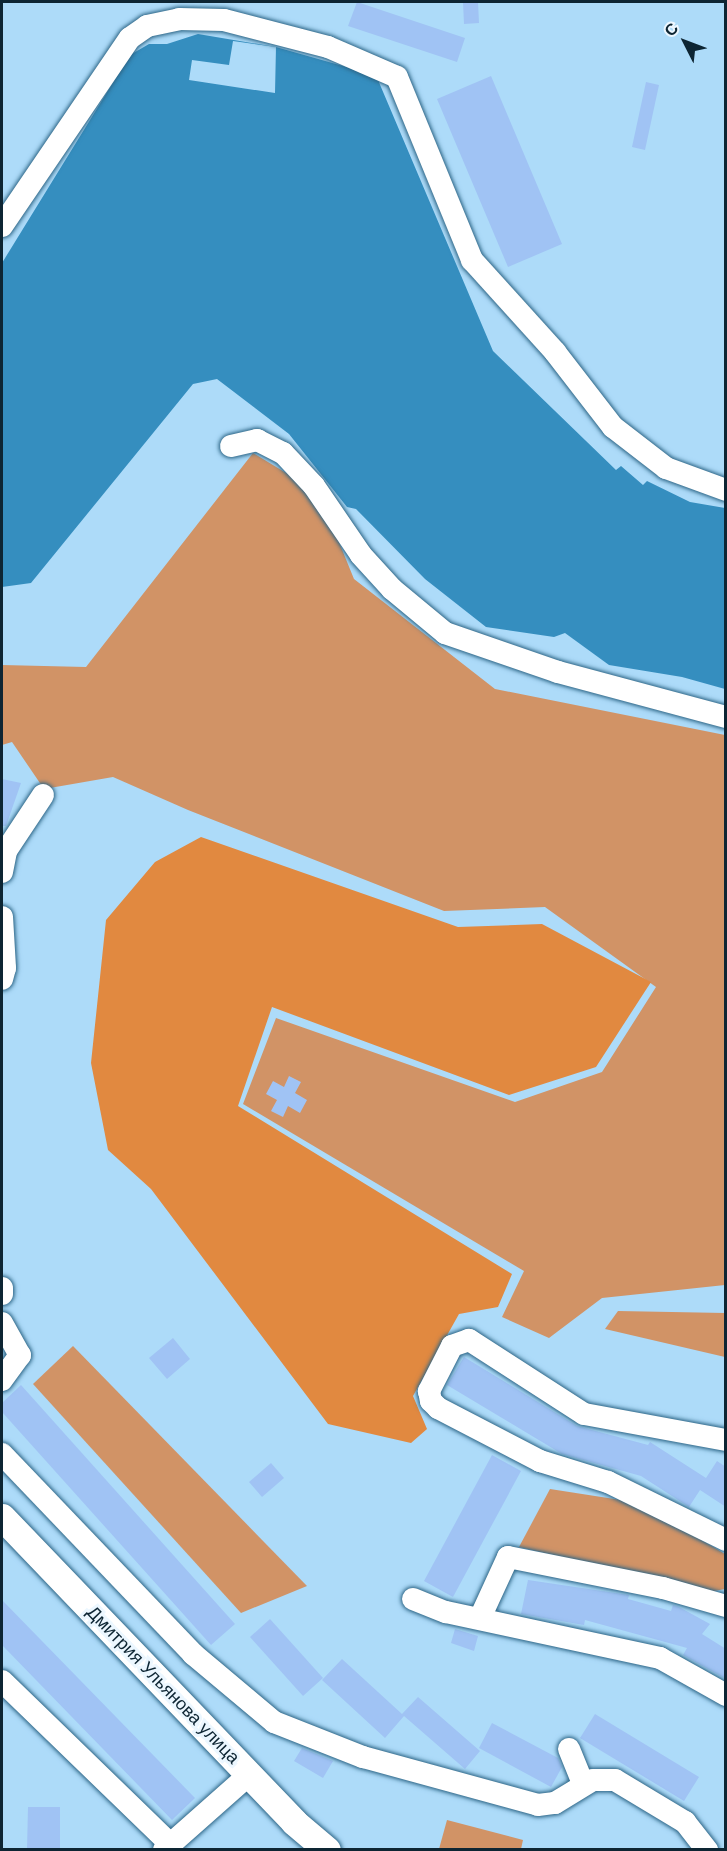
<!DOCTYPE html>
<meta charset="utf-8">
<style>
body{margin:0}
#map{position:relative;width:727px;height:1851px;overflow:hidden;background:#addbf9;font-family:"DM Sans",sans-serif}
div>[style]{position:absolute}
[style*='--x']{left:calc(var(--x)*1px);top:calc(var(--y)*1px);width:calc(var(--w)*1px);rotate:calc(var(--a)*1deg)}
.green>*{inset:0;background:#d19366}
.forest>*{inset:0;background:#e18940}
.water>*{inset:0;background:#358ebf}
.pier>*{inset:0;background:#addbf9}
.building>*{inset:0;background:#a0c3f4}
.roads{filter:drop-shadow(0 0 2px #2c6586) drop-shadow(0 0 2px #2c6586)}
.minor>*{height:22px;margin:-11px;padding:0 11px;transform-origin:11px;border-radius:11px;background:#fff}
.major>*{height:27px;margin:-13.5px;padding:0 13.5px;transform-origin:13.5px;border-radius:13.5px;background:#fff}
span{translate:-50% -50%;white-space:nowrap;text-align:center;line-height:1.15;-webkit-text-stroke:6px #ecf7ff;paint-order:stroke}
.street-label{font-size:18px;color:#0d2533}
.frame{position:absolute;inset:0;border:3px solid #0d2533;pointer-events:none}
.north{position:absolute;left:655px;top:12px;width:60px;height:60px;-webkit-text-stroke:4px #ecf7ff;paint-order:stroke;rotate:312deg;font-size:16px;font-weight:700;line-height:24px;text-align:center;color:#0d2533}
.north::after{content:'';display:block;margin:auto;width:21px;height:27px;background:#0d2533;clip-path:polygon(50% 0,100% 100%,50% 72%,0 100%)}
</style>
<div id="map">
<div class="green">
<i style="clip-path:polygon(253px 453px,319px 493px,354px 579px,495px 689px,725px 735px,725px 1285px,602px 1298px,549px 1338px,502px 1317px,524px 1271px,243px 1104px,276px 1018px,515px 1102px,602px 1072px,656px 987px,545px 907px,444px 911px,188px 810px,113px 777px,44px 789px,12px 742px,2px 745px,2px 665px,86px 667px)"></i>
<i style="clip-path:polygon(618px 1311px,725px 1313px,725px 1357px,605px 1329px)"></i>
<i style="clip-path:polygon(73px 1346px,307px 1586px,241px 1613px,33px 1384px)"></i>
<i style="clip-path:polygon(550px 1489px,640px 1503px,725px 1554px,725px 1589px,709px 1592px,519px 1547px)"></i>
<i style="clip-path:polygon(447px 1820px,523px 1840px,521px 1849px,439px 1849px)"></i>
</div>
<div class="forest">
<i style="clip-path:polygon(201px 837px,458px 927px,542px 924px,651px 982px,596px 1067px,509px 1095px,272px 1007px,238px 1106px,512px 1274px,498px 1307px,459px 1314px,413px 1396px,427px 1429px,411px 1443px,328px 1424px,151px 1189px,108px 1150px,91px 1063px,106px 920px,155px 862px)"></i>
</div>
<div class="water">
<i style="clip-path:polygon(198px 34px,276px 47px,350px 68px,378px 80px,493px 351px,616px 470px,621px 466px,643px 485px,647px 481px,690px 502px,725px 508px,725px 689px,682px 677px,609px 665px,565px 633px,554px 637px,486px 627px,425px 579px,356px 509px,347px 507px,289px 434px,217px 379px,193px 384px,31px 583px,2px 587px,2px 263px,130px 55px,149px 44px,167px 44px)"></i>
</div>
<div class="pier">
<i style="clip-path:polygon(233px 41px,276px 47px,275px 93px,189px 80px,192px 60px,229px 65px)"></i>
</div>
<div class="building">
<i style="clip-path:polygon(357px 2px,465px 38px,457px 62px,348px 26px)"></i>
<i style="clip-path:polygon(463px 2px,478px 2px,479px 23px,464px 24px)"></i>
<i style="clip-path:polygon(491px 76px,562px 244px,508px 267px,437px 99px)"></i>
<i style="clip-path:polygon(646px 82px,659px 85px,645px 150px,632px 147px)"></i>
<i style="clip-path:polygon(2px 779px,21px 783px,6px 826px,2px 826px)"></i>
<i style="clip-path:polygon(289px 1076px,301px 1082px,295px 1093px,307px 1100px,300px 1113px,288px 1106px,283px 1117px,271px 1111px,277px 1100px,266px 1094px,273px 1081px,284px 1087px)"></i>
<i style="clip-path:polygon(173px 1338px,190px 1359px,167px 1379px,149px 1358px)"></i>
<i style="clip-path:polygon(464px 1357px,577px 1426px,648px 1445px,650px 1442px,706px 1478px,717px 1461px,726px 1467px,726px 1507px,700px 1490px,689px 1507px,641px 1476px,562px 1454px,447px 1385px)"></i>
<i style="clip-path:polygon(21px 1385px,235px 1624px,211px 1645px,2px 1412px,2px 1403px)"></i>
<i style="clip-path:polygon(492px 1455px,521px 1471px,453px 1597px,424px 1581px)"></i>
<i style="clip-path:polygon(271px 1463px,284px 1478px,262px 1497px,249px 1482px)"></i>
<i style="clip-path:polygon(528px 1580px,629px 1595px,628px 1599px,671px 1611px,673px 1605px,679px 1607px,710px 1624px,702px 1634px,726px 1649px,726px 1679px,683px 1655px,687px 1648px,585px 1620px,584px 1625px,521px 1614px)"></i>
<i style="clip-path:polygon(2px 1600px,195px 1798px,172px 1820px,2px 1645px)"></i>
<i style="clip-path:polygon(270px 1619px,323px 1678px,303px 1696px,250px 1637px)"></i>
<i style="clip-path:polygon(455px 1629px,478px 1636px,474px 1651px,451px 1643px)"></i>
<i style="clip-path:polygon(342px 1659px,402px 1714px,418px 1697px,480px 1751px,465px 1769px,404px 1716px,385px 1738px,322px 1680px)"></i>
<i style="clip-path:polygon(595px 1714px,699px 1777px,684px 1801px,580px 1738px)"></i>
<i style="clip-path:polygon(492px 1723px,558px 1758px,562px 1767px,551px 1787px,479px 1748px)"></i>
<i style="clip-path:polygon(302px 1748px,333px 1761px,323px 1778px,294px 1761px)"></i>
<i style="clip-path:polygon(28px 1807px,60px 1807px,60px 1850px,27px 1850px)"></i>
</div>
<div class="roads">
<div class="minor">
<i style="--x:2;--y:226;--w:227;--a:-55.8"></i>
<i style="--x:130;--y:38;--w:21;--a:-35"></i>
<i style="--x:147;--y:26;--w:33;--a:-12"></i>
<i style="--x:179;--y:19;--w:45;--a:1.3"></i>
<i style="--x:224;--y:20;--w:107;--a:14.6"></i>
<i style="--x:328;--y:47;--w:75;--a:23.5"></i>
<i style="--x:397;--y:77;--w:198;--a:67.7"></i>
<i style="--x:472;--y:260;--w:124;--a:47.9"></i>
<i style="--x:555;--y:352;--w:95;--a:52.3"></i>
<i style="--x:613;--y:427;--w:67;--a:37.7"></i>
<i style="--x:666;--y:468;--w:64;--a:20.1"></i>
<i style="--x:231;--y:446;--w:27;--a:-13"></i>
<i style="--x:257;--y:440;--w:29;--a:27"></i>
<i style="--x:283;--y:453;--w:45;--a:46.8"></i>
<i style="--x:314;--y:486;--w:83;--a:55.7"></i>
<i style="--x:361;--y:555;--w:46;--a:47.6"></i>
<i style="--x:392;--y:589;--w:69;--a:39.7"></i>
<i style="--x:445;--y:633;--w:120;--a:19"></i>
<i style="--x:558;--y:672;--w:174;--a:15"></i>
<i style="--x:2;--y:872;--w:21;--a:-79"></i>
<i style="--x:6;--y:851;--w:67;--a:-56.5"></i>
<i style="--x:2;--y:917;--w:51;--a:86.6"></i>
<i style="--x:5;--y:968;--w:11;--a:105"></i>
<i style="--x:2;--y:1288;--w:6;--a:90"></i>
<i style="--x:2;--y:1323;--w:37;--a:61"></i>
<i style="--x:20;--y:1355;--w:31;--a:126"></i>
<i style="--x:726;--y:1440;--w:144;--a:-169.6"></i>
<i style="--x:584;--y:1414;--w:137;--a:-147.2"></i>
<i style="--x:469;--y:1340;--w:18;--a:161"></i>
<i style="--x:452;--y:1346;--w:51;--a:117.1"></i>
<i style="--x:429;--y:1391;--w:10;--a:79"></i>
<i style="--x:431;--y:1401;--w:10;--a:45"></i>
<i style="--x:438;--y:1408;--w:115;--a:27.5"></i>
<i style="--x:540;--y:1461;--w:71;--a:17.2"></i>
<i style="--x:608;--y:1482;--w:131;--a:26.2"></i>
<i style="--x:2;--y:1454;--w:277;--a:46.3"></i>
<i style="--x:193;--y:1654;--w:106;--a:40"></i>
<i style="--x:274;--y:1722;--w:96;--a:21.5"></i>
<i style="--x:363;--y:1757;--w:181;--a:15.3"></i>
<i style="--x:538;--y:1805;--w:17;--a:-7"></i>
<i style="--x:555;--y:1803;--w:44;--a:-31.2"></i>
<i style="--x:593;--y:1780;--w:22;--a:0"></i>
<i style="--x:615;--y:1780;--w:82;--a:31"></i>
<i style="--x:685;--y:1822;--w:36;--a:52"></i>
<i style="--x:413;--y:1599;--w:35;--a:22"></i>
<i style="--x:446;--y:1612;--w:219;--a:12.1"></i>
<i style="--x:660;--y:1658;--w:76;--a:29.3"></i>
<i style="--x:480;--y:1618;--w:67;--a:-65.3"></i>
<i style="--x:508;--y:1557;--w:158;--a:11.3"></i>
<i style="--x:663;--y:1588;--w:66;--a:15.9"></i>
<i style="--x:2;--y:1681;--w:234;--a:44.1"></i>
<i style="--x:569;--y:1749;--w:38;--a:68"></i>
<i style="--x:164;--y:1850;--w:115;--a:-41.5"></i>
</div>
<div class="major">
<i style="--x:2;--y:1517;--w:422;--a:46.2"></i>
<i style="--x:294;--y:1822;--w:43;--a:40.3"></i>
</div>
</div>
<div class="street-label">
<span style="left:163px;top:1685px;rotate:46deg">Дмитрия Ульянова улица</span>
</div>
<div class="frame"></div>
<div class="north">С</div>
</div>
